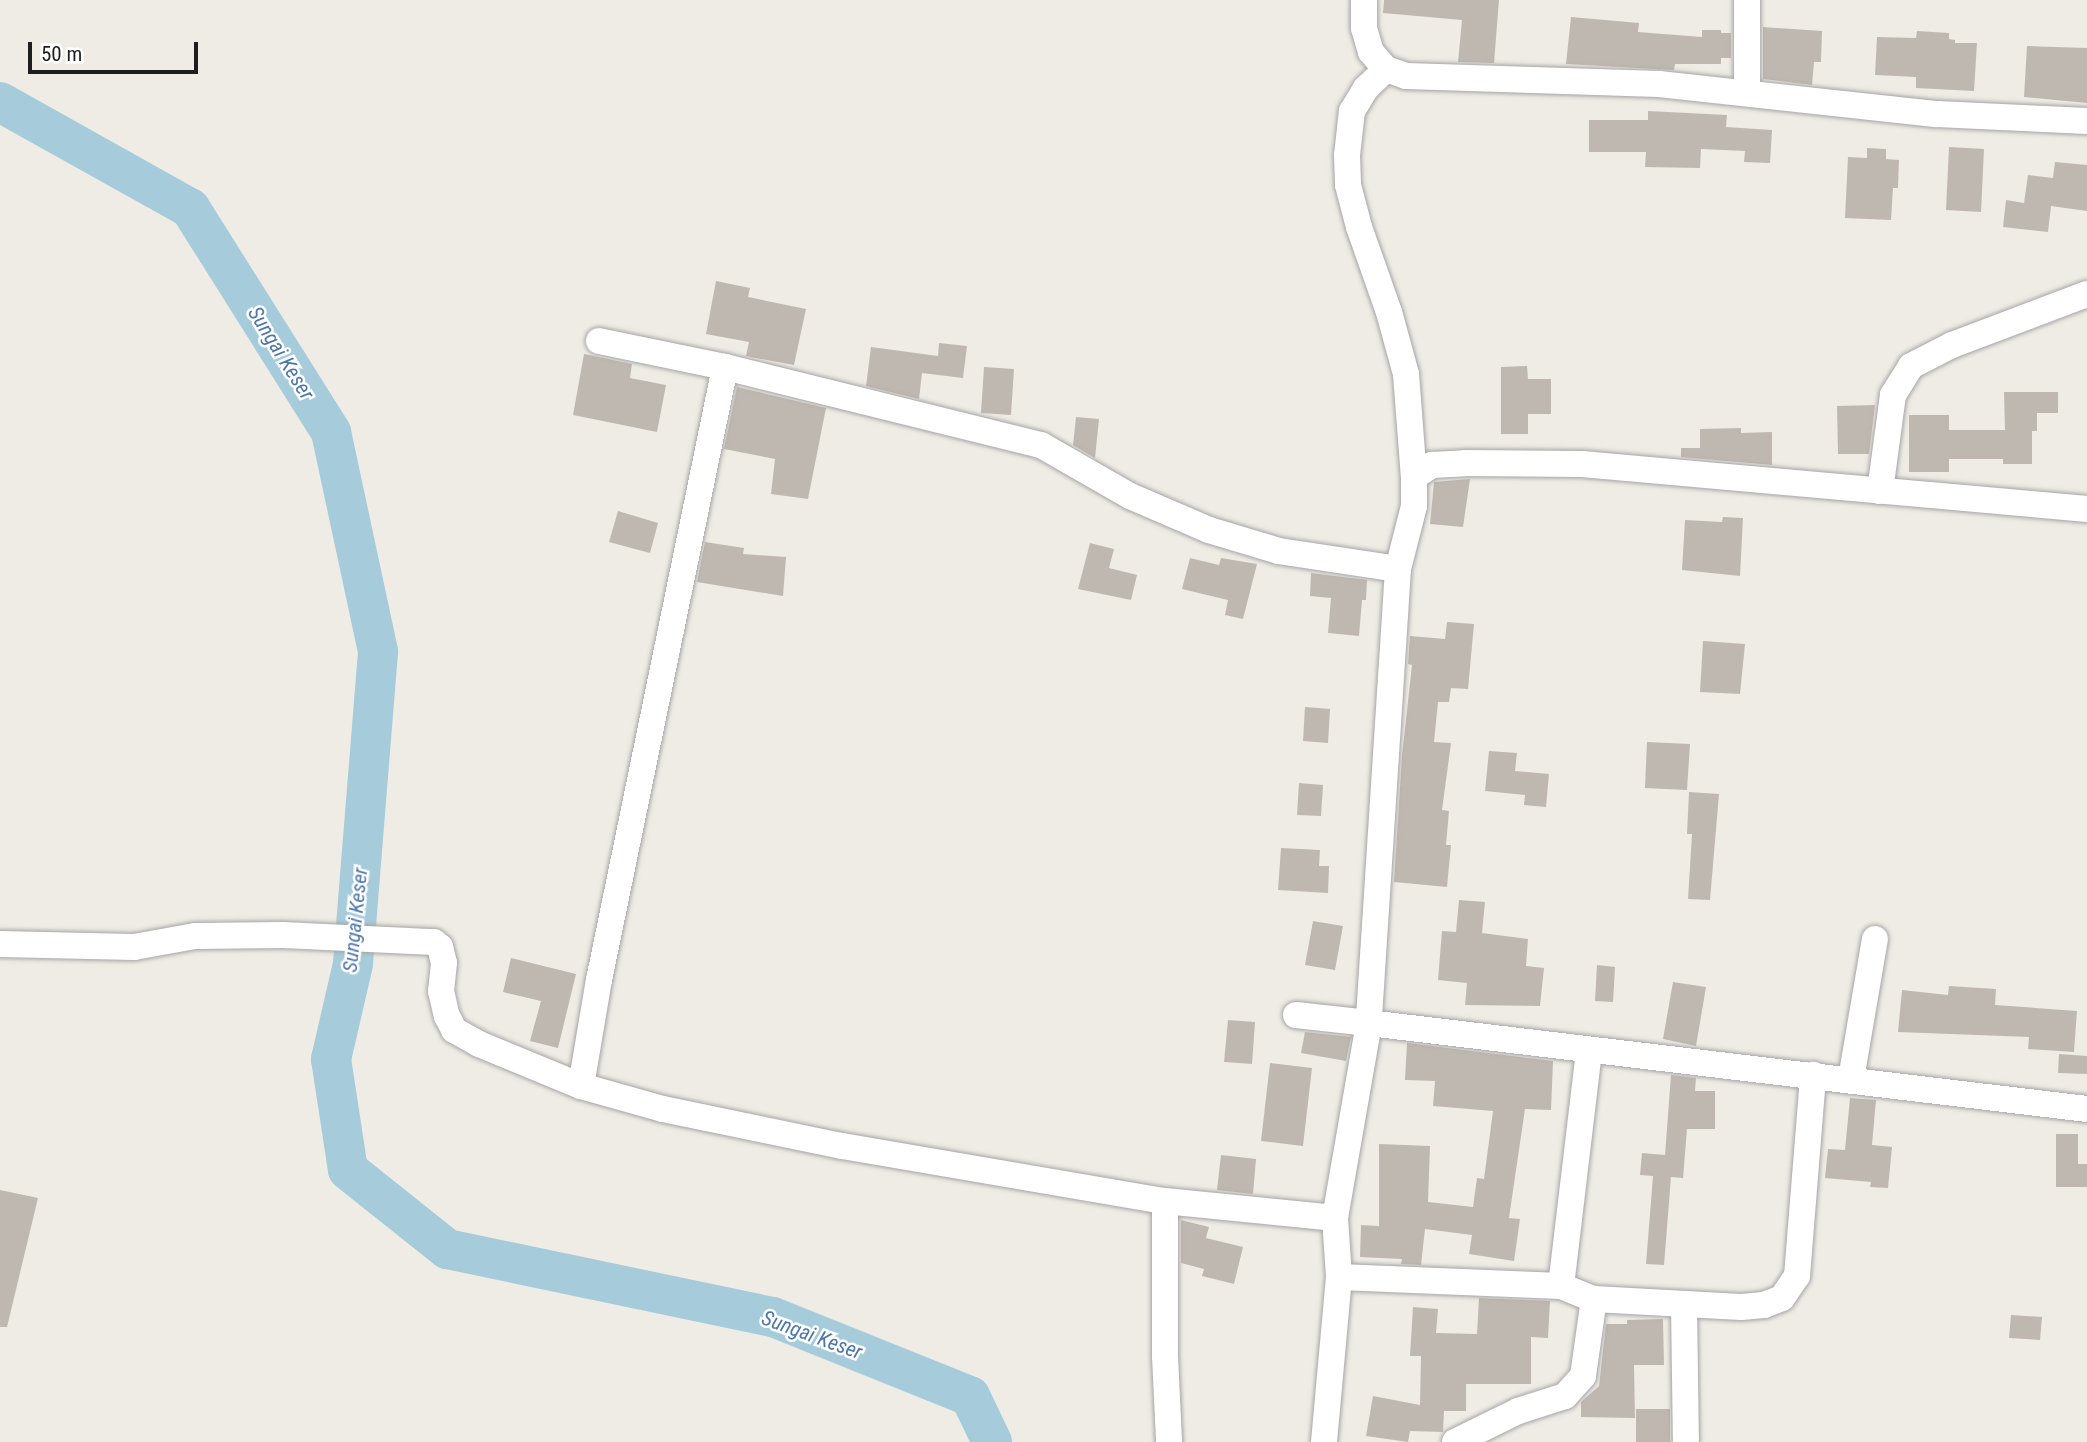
<!DOCTYPE html>
<style>
body{margin:0}
#map{position:relative;width:2087px;height:1442px;overflow:hidden;background:#efece5;font-family:"Roboto Condensed",sans-serif}
div>[style]{position:absolute}
[style*='--x']{left:calc(var(--x)*1px);top:calc(var(--y)*1px);width:calc(var(--w)*1px);rotate:calc(var(--a)*1deg)}
.river>*{height:40px;margin:-20px;padding:0 20px;transform-origin:20px;border-radius:20px;background:#a6ccdb}
.building>*{inset:0;background:#bfb8b1}
.roads{filter:drop-shadow(0 0 2px #a5a5a5) drop-shadow(0 0 2px #a5a5a5)}
.minor>*{height:26px;margin:-13px;padding:0 13px;transform-origin:13px;border-radius:13px;background:#fff}
span{translate:-50% -50%;white-space:nowrap;text-align:center;line-height:1.15;-webkit-text-stroke:5px #fff;paint-order:stroke}
.water-label{font-size:21px;color:#4d76ab;font-style:italic}
.scale{position:absolute;left:28px;top:42px;width:170px;height:32px;box-sizing:border-box;border:4px solid #1e1e1e;border-top:0;padding-left:9px;font-size:21px;line-height:24px;white-space:nowrap;color:#1e1e1e;-webkit-text-stroke:5px #fff;paint-order:stroke}
</style>
<div id="map">
<div class="river">
<i style="--x:0;--y:102;--w:218;--a:29.2"></i>
<i style="--x:190;--y:208;--w:265;--a:57.8"></i>
<i style="--x:331;--y:432;--w:225;--a:77.9"></i>
<i style="--x:378;--y:652;--w:313;--a:94.6"></i>
<i style="--x:353;--y:964;--w:98;--a:103"></i>
<i style="--x:331;--y:1059;--w:112;--a:81.3"></i>
<i style="--x:348;--y:1170;--w:127;--a:38.6"></i>
<i style="--x:447;--y:1249;--w:333;--a:11.8"></i>
<i style="--x:773;--y:1317;--w:212;--a:21.9"></i>
<i style="--x:970;--y:1396;--w:51;--a:64.4"></i>
</div>
<div class="building">
<i style="clip-path:polygon(1384px 0,1499px 0,1494px 63px,1458px 62px,1462px 20px,1383px 13px)"></i>
<i style="clip-path:polygon(1571px 17px,1639px 23px,1638px 32px,1702px 37px,1702px 30px,1721px 30px,1721px 33px,1731px 33px,1731px 58px,1721px 58px,1721px 64px,1675px 64px,1674px 70px,1566px 64px)"></i>
<i style="clip-path:polygon(1763px 27px,1822px 31px,1821px 62px,1814px 62px,1812px 85px,1763px 79px)"></i>
<i style="clip-path:polygon(1917px 31px,1949px 33px,1949px 39px,1955px 40px,1955px 43px,1977px 43px,1974px 91px,1916px 88px,1916px 77px,1875px 75px,1877px 37px,1916px 38px)"></i>
<i style="clip-path:polygon(2027px 46px,2087px 48px,2087px 103px,2024px 97px)"></i>
<i style="clip-path:polygon(1648px 111px,1727px 115px,1726px 127px,1772px 130px,1770px 163px,1744px 162px,1745px 151px,1701px 149px,1700px 168px,1645px 167px,1646px 152px,1589px 152px,1589px 120px,1648px 120px)"></i>
<i style="clip-path:polygon(1949px 147px,1984px 149px,1981px 212px,1946px 210px)"></i>
<i style="clip-path:polygon(1867px 148px,1886px 149px,1886px 159px,1899px 160px,1898px 188px,1893px 188px,1891px 220px,1845px 218px,1848px 157px,1867px 158px)"></i>
<i style="clip-path:polygon(2055px 162px,2087px 165px,2087px 211px,2051px 206px,2048px 232px,2003px 227px,2006px 200px,2024px 203px,2028px 175px,2053px 178px)"></i>
<i style="clip-path:polygon(716px 281px,750px 288px,748px 297px,806px 309px,794px 365px,746px 356px,749px 342px,706px 334px)"></i>
<i style="clip-path:polygon(939px 343px,967px 346px,963px 378px,922px 373px,919px 399px,866px 386px,871px 347px,938px 356px)"></i>
<i style="clip-path:polygon(584px 354px,632px 364px,630px 378px,666px 385px,657px 432px,573px 415px)"></i>
<i style="clip-path:polygon(1527px 366px,1528px 379px,1551px 379px,1551px 414px,1528px 414px,1528px 434px,1501px 434px,1501px 367px)"></i>
<i style="clip-path:polygon(984px 367px,1014px 369px,1011px 415px,981px 413px)"></i>
<i style="clip-path:polygon(737px 387px,826px 408px,808px 499px,771px 494px,775px 459px,724px 449px)"></i>
<i style="clip-path:polygon(2004px 392px,2058px 392px,2058px 413px,2037px 413px,2037px 431px,2032px 431px,2032px 464px,2003px 464px,2003px 459px,1949px 459px,1949px 472px,1909px 472px,1909px 415px,1949px 415px,1949px 430px,2005px 430px)"></i>
<i style="clip-path:polygon(1875px 405px,1869px 454px,1838px 454px,1837px 406px)"></i>
<i style="clip-path:polygon(1076px 417px,1099px 419px,1095px 458px,1073px 445px)"></i>
<i style="clip-path:polygon(1741px 428px,1741px 433px,1772px 432px,1772px 465px,1681px 457px,1681px 448px,1700px 448px,1700px 429px)"></i>
<i style="clip-path:polygon(1470px 479px,1463px 527px,1430px 524px,1434px 482px)"></i>
<i style="clip-path:polygon(618px 511px,658px 523px,650px 553px,609px 542px)"></i>
<i style="clip-path:polygon(1723px 517px,1743px 518px,1740px 576px,1682px 570px,1685px 520px,1722px 522px)"></i>
<i style="clip-path:polygon(705px 542px,744px 548px,743px 554px,786px 557px,783px 596px,697px 582px)"></i>
<i style="clip-path:polygon(1090px 543px,1114px 549px,1109px 568px,1137px 575px,1131px 600px,1078px 589px)"></i>
<i style="clip-path:polygon(1190px 558px,1219px 565px,1221px 558px,1257px 564px,1243px 619px,1225px 615px,1228px 600px,1182px 589px)"></i>
<i style="clip-path:polygon(1311px 573px,1367px 580px,1366px 600px,1362px 600px,1359px 636px,1328px 633px,1331px 598px,1310px 596px)"></i>
<i style="clip-path:polygon(1447px 622px,1474px 624px,1468px 689px,1451px 688px,1449px 702px,1438px 702px,1434px 742px,1451px 743px,1442px 810px,1449px 811px,1446px 845px,1451px 845px,1447px 887px,1394px 882px,1402px 756px,1412px 665px,1408px 664px,1410px 636px,1445px 639px)"></i>
<i style="clip-path:polygon(1703px 641px,1745px 644px,1740px 694px,1700px 692px)"></i>
<i style="clip-path:polygon(1305px 707px,1330px 709px,1328px 743px,1303px 741px)"></i>
<i style="clip-path:polygon(1647px 742px,1690px 744px,1687px 790px,1645px 788px)"></i>
<i style="clip-path:polygon(1489px 751px,1517px 753px,1515px 771px,1549px 774px,1546px 807px,1524px 805px,1525px 795px,1485px 791px)"></i>
<i style="clip-path:polygon(1299px 783px,1323px 785px,1321px 816px,1297px 815px)"></i>
<i style="clip-path:polygon(1689px 792px,1719px 794px,1710px 900px,1688px 899px,1692px 834px,1687px 834px)"></i>
<i style="clip-path:polygon(1281px 848px,1320px 850px,1319px 866px,1329px 866px,1328px 893px,1278px 890px)"></i>
<i style="clip-path:polygon(1459px 900px,1485px 902px,1482px 933px,1528px 939px,1526px 966px,1544px 968px,1540px 1006px,1465px 1005px,1467px 983px,1438px 980px,1442px 931px,1456px 932px)"></i>
<i style="clip-path:polygon(1313px 921px,1343px 926px,1335px 970px,1305px 965px)"></i>
<i style="clip-path:polygon(511px 958px,576px 974px,558px 1048px,530px 1041px,541px 1001px,503px 992px)"></i>
<i style="clip-path:polygon(1597px 965px,1615px 967px,1613px 1002px,1595px 1001px)"></i>
<i style="clip-path:polygon(1673px 982px,1706px 987px,1696px 1046px,1663px 1039px)"></i>
<i style="clip-path:polygon(1949px 986px,1996px 989px,1995px 1005px,2077px 1011px,2074px 1052px,2028px 1049px,2029px 1037px,1898px 1032px,1902px 990px,1948px 995px)"></i>
<i style="clip-path:polygon(1228px 1020px,1255px 1022px,1252px 1064px,1224px 1062px)"></i>
<i style="clip-path:polygon(1305px 1032px,1351px 1037px,1346px 1061px,1301px 1053px)"></i>
<i style="clip-path:polygon(1407px 1043px,1553px 1061px,1551px 1110px,1525px 1109px,1509px 1218px,1520px 1219px,1514px 1261px,1469px 1254px,1472px 1235px,1425px 1229px,1421px 1265px,1401px 1264px,1402px 1259px,1360px 1257px,1361px 1225px,1379px 1226px,1379px 1144px,1430px 1146px,1428px 1202px,1473px 1207px,1477px 1178px,1484px 1179px,1493px 1111px,1433px 1106px,1435px 1081px,1405px 1080px)"></i>
<i style="clip-path:polygon(2059px 1054px,2087px 1056px,2087px 1074px,2058px 1073px)"></i>
<i style="clip-path:polygon(1270px 1063px,1312px 1068px,1303px 1146px,1261px 1141px)"></i>
<i style="clip-path:polygon(1671px 1075px,1696px 1078px,1695px 1091px,1715px 1091px,1715px 1129px,1687px 1129px,1683px 1178px,1671px 1177px,1664px 1265px,1646px 1264px,1653px 1176px,1640px 1175px,1642px 1153px,1665px 1155px)"></i>
<i style="clip-path:polygon(1850px 1098px,1876px 1100px,1872px 1145px,1892px 1147px,1888px 1188px,1870px 1187px,1871px 1182px,1825px 1178px,1828px 1149px,1845px 1150px)"></i>
<i style="clip-path:polygon(2056px 1134px,2078px 1134px,2078px 1164px,2087px 1164px,2087px 1187px,2056px 1187px)"></i>
<i style="clip-path:polygon(1221px 1155px,1256px 1159px,1253px 1194px,1217px 1190px)"></i>
<i style="clip-path:polygon(0 1190px,38px 1198px,7px 1327px,0 1327px)"></i>
<i style="clip-path:polygon(1181px 1220px,1209px 1227px,1206px 1238px,1243px 1247px,1234px 1284px,1202px 1276px,1204px 1269px,1181px 1263px)"></i>
<i style="clip-path:polygon(1479px 1298px,1550px 1301px,1548px 1338px,1531px 1337px,1531px 1384px,1466px 1384px,1466px 1411px,1444px 1411px,1443px 1432px,1410px 1431px,1408px 1442px,1366px 1436px,1373px 1396px,1420px 1405px,1421px 1356px,1410px 1356px,1413px 1307px,1438px 1309px,1436px 1333px,1477px 1334px)"></i>
<i style="clip-path:polygon(2011px 1315px,2042px 1317px,2040px 1340px,2009px 1338px)"></i>
<i style="clip-path:polygon(1663px 1319px,1664px 1365px,1634px 1365px,1635px 1418px,1581px 1417px,1581px 1402px,1599px 1386px,1606px 1324px,1627px 1324px,1627px 1320px)"></i>
<i style="clip-path:polygon(1636px 1409px,1670px 1409px,1670px 1442px,1636px 1442px)"></i>
</div>
<div class="roads">
<div class="minor">
<i style="--x:1364;--y:0;--w:28;--a:90"></i>
<i style="--x:1364;--y:28;--w:25;--a:74"></i>
<i style="--x:1371;--y:52;--w:23;--a:49"></i>
<i style="--x:1386;--y:69;--w:21;--a:19"></i>
<i style="--x:1406;--y:76;--w:253;--a:1.8"></i>
<i style="--x:1659;--y:84;--w:280;--a:6.2"></i>
<i style="--x:1937;--y:114;--w:150;--a:2.7"></i>
<i style="--x:1386;--y:69;--w:28;--a:136"></i>
<i style="--x:1366;--y:88;--w:27;--a:121"></i>
<i style="--x:1352;--y:111;--w:44;--a:96.5"></i>
<i style="--x:1347;--y:155;--w:30;--a:88"></i>
<i style="--x:1348;--y:185;--w:43;--a:75.3"></i>
<i style="--x:1359;--y:227;--w:90;--a:70.6"></i>
<i style="--x:1389;--y:312;--w:64;--a:74.7"></i>
<i style="--x:1406;--y:374;--w:103;--a:85.6"></i>
<i style="--x:1414;--y:477;--w:29;--a:90"></i>
<i style="--x:1414;--y:506;--w:65;--a:104.3"></i>
<i style="--x:1398;--y:569;--w:455;--a:93.7"></i>
<i style="--x:1369;--y:1023;--w:723;--a:6.83"></i>
<i style="--x:1747;--y:93;--w:93;--a:-90"></i>
<i style="--x:599;--y:341;--w:129;--a:11.7"></i>
<i style="--x:1414;--y:477;--w:22;--a:-34"></i>
<i style="--x:1432;--y:465;--w:33;--a:-3"></i>
<i style="--x:1465;--y:463;--w:117;--a:0.5"></i>
<i style="--x:1582;--y:464;--w:507;--a:5.09"></i>
<i style="--x:1880;--y:491;--w:97;--a:-82.3"></i>
<i style="--x:1893;--y:395;--w:34;--a:-58"></i>
<i style="--x:1911;--y:366;--w:46;--a:-27.1"></i>
<i style="--x:1952;--y:345;--w:144;--a:-20.7"></i>
<i style="--x:0;--y:944;--w:134;--a:1.3"></i>
<i style="--x:134;--y:947;--w:62;--a:-10.2"></i>
<i style="--x:195;--y:936;--w:88;--a:-0.7"></i>
<i style="--x:283;--y:935;--w:151;--a:2.7"></i>
<i style="--x:434;--y:942;--w:8;--a:40"></i>
<i style="--x:440;--y:947;--w:16;--a:76"></i>
<i style="--x:444;--y:963;--w:28;--a:96"></i>
<i style="--x:441;--y:991;--w:26;--a:77"></i>
<i style="--x:447;--y:1016;--w:16;--a:63"></i>
<i style="--x:454;--y:1030;--w:29;--a:29"></i>
<i style="--x:479;--y:1044;--w:110;--a:22.4"></i>
<i style="--x:581;--y:1086;--w:85;--a:15.7"></i>
<i style="--x:663;--y:1109;--w:183;--a:11.7"></i>
<i style="--x:842;--y:1146;--w:328;--a:9.7"></i>
<i style="--x:1165;--y:1201;--w:171;--a:5.7"></i>
<i style="--x:1296;--y:1015;--w:73;--a:6.3"></i>
<i style="--x:1369;--y:1023;--w:198;--a:99.9"></i>
<i style="--x:1335;--y:1218;--w:59;--a:86.1"></i>
<i style="--x:1339;--y:1277;--w:166;--a:95.2"></i>
<i style="--x:1851;--y:1079;--w:142;--a:-80.3"></i>
<i style="--x:581;--y:1086;--w:108;--a:-80.4"></i>
<i style="--x:599;--y:980;--w:626;--a:-78.38"></i>
<i style="--x:725;--y:367;--w:325;--a:13.9"></i>
<i style="--x:1041;--y:445;--w:103;--a:29.8"></i>
<i style="--x:1130;--y:496;--w:86;--a:23.3"></i>
<i style="--x:1209;--y:530;--w:73;--a:16.7"></i>
<i style="--x:1279;--y:551;--w:120;--a:8.6"></i>
<i style="--x:1165;--y:1201;--w:155;--a:90"></i>
<i style="--x:1165;--y:1356;--w:86;--a:87.3"></i>
<i style="--x:1339;--y:1277;--w:222;--a:2.3"></i>
<i style="--x:1561;--y:1286;--w:35;--a:22"></i>
<i style="--x:1594;--y:1299;--w:147;--a:3.1"></i>
<i style="--x:1741;--y:1307;--w:23;--a:-5"></i>
<i style="--x:1764;--y:1305;--w:19;--a:-21"></i>
<i style="--x:1782;--y:1298;--w:27;--a:-56"></i>
<i style="--x:1797;--y:1276;--w:202;--a:-85.4"></i>
<i style="--x:1561;--y:1286;--w:237;--a:-83.2"></i>
<i style="--x:1684;--y:1304;--w:138;--a:89.2"></i>
<i style="--x:1455;--y:1442;--w:70;--a:-26.2"></i>
<i style="--x:1518;--y:1411;--w:49;--a:-17.7"></i>
<i style="--x:1565;--y:1396;--w:27;--a:-48"></i>
<i style="--x:1583;--y:1376;--w:78;--a:-81.9"></i>
</div>
</div>
<div class="water-label">
<span style="left:281px;top:353px;rotate:58deg">Sungai Keser</span>
<span style="left:355px;top:920px;rotate:-84deg">Sungai Keser</span>
<span style="left:812px;top:1335px;rotate:20deg">Sungai Keser</span>
</div>
<div class="scale">50 m</div>
</div>
